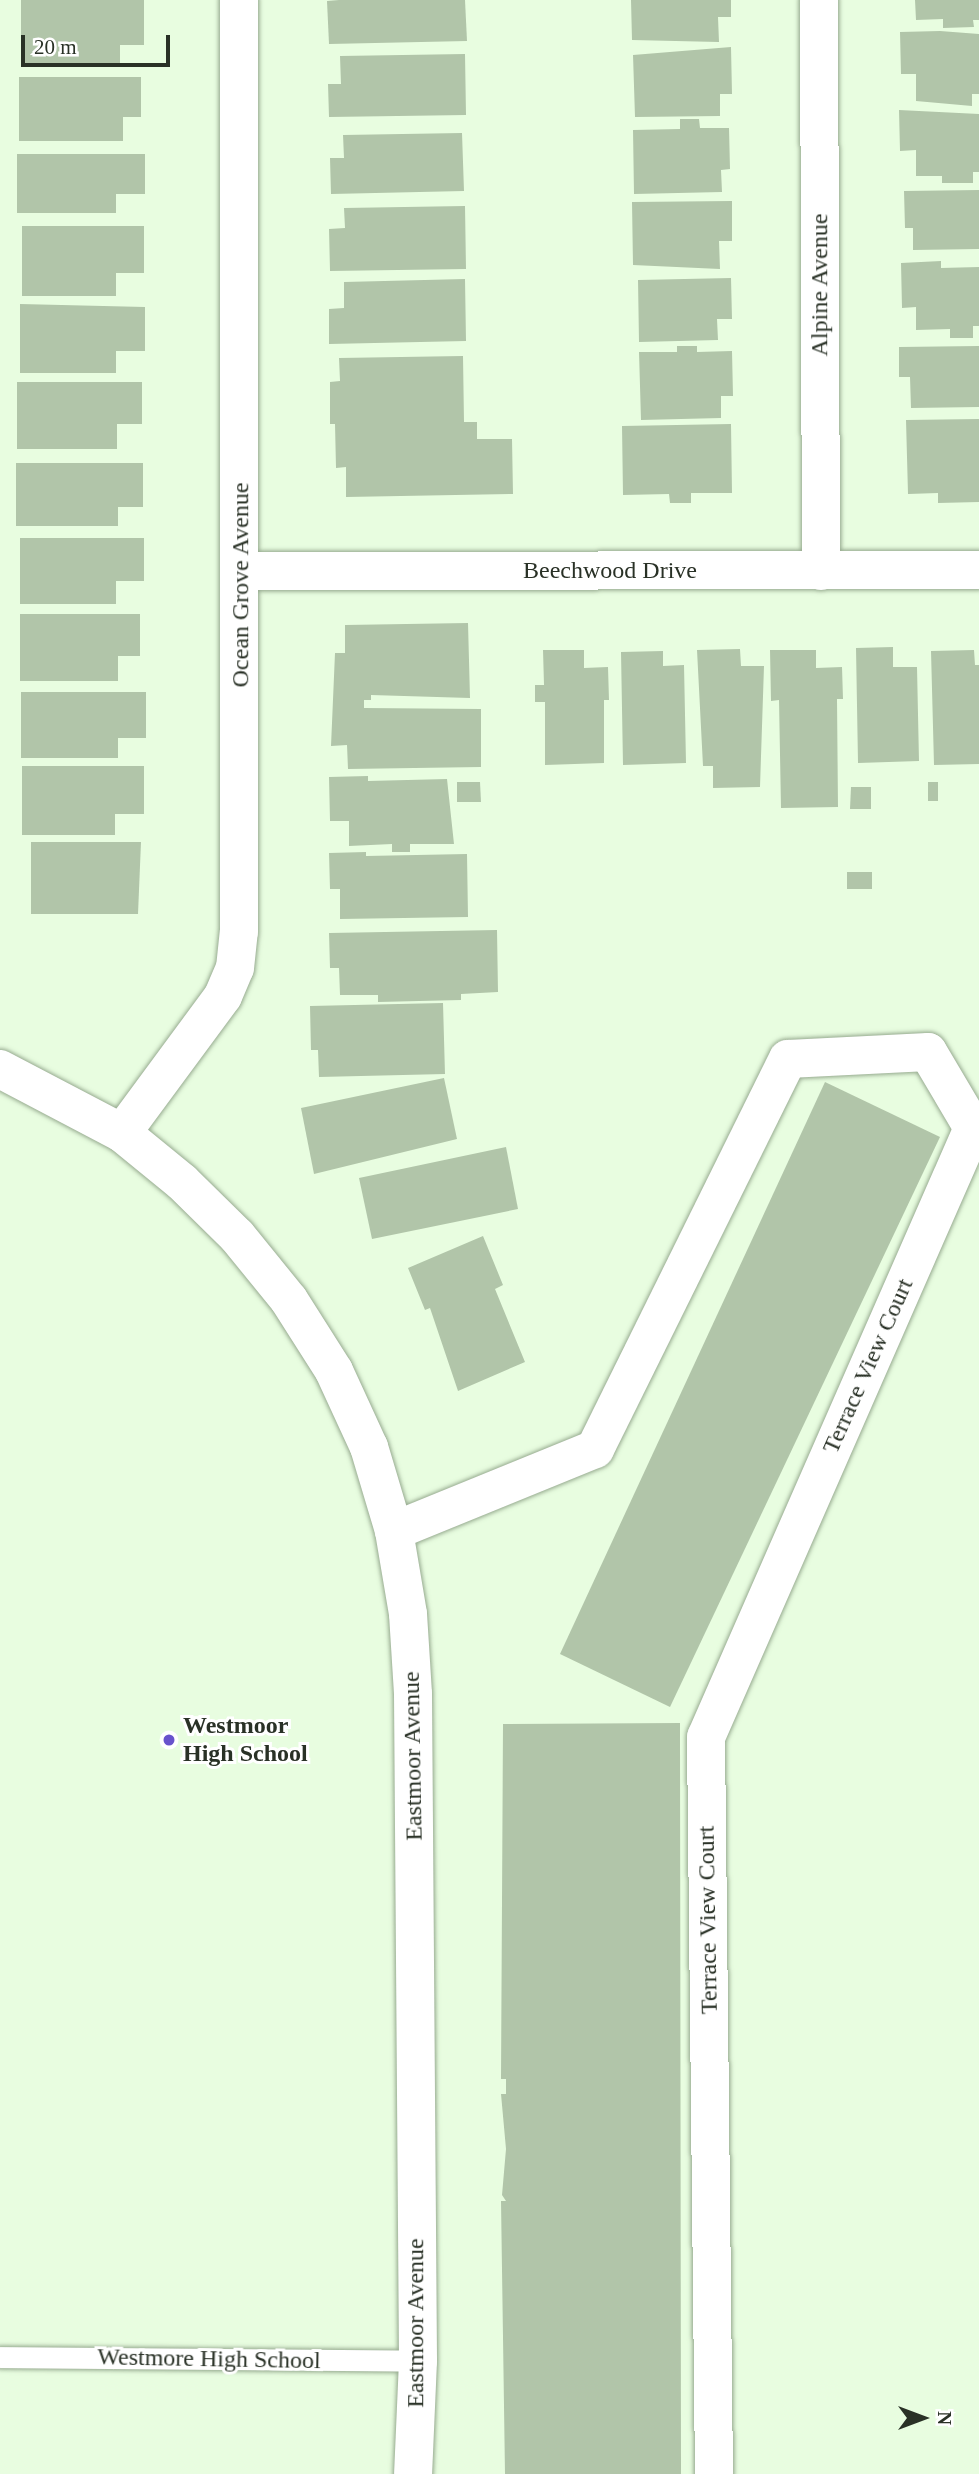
<!DOCTYPE html>
<style>
body{margin:0}
#map{position:relative;width:979px;height:2474px;overflow:hidden;background:#e8fde0;font-family:Georgia,serif}
div>[style]{position:absolute}
[style*='--x']{left:calc(var(--x)*1px);top:calc(var(--y)*1px);width:calc(var(--w)*1px);rotate:calc(var(--a)*1deg)}
.building>*{inset:0;background:#b1c5a9}
.roads{filter:drop-shadow(0 0 2px #97ab90) drop-shadow(0 0 2px #97ab90)}
.service>*{height:21px;margin:-10.5px;padding:0 10.5px;transform-origin:10.5px;border-radius:10.5px;background:#fff}
.minor>*{height:38px;margin:-19px;padding:0 19px;transform-origin:19px;border-radius:19px;background:#fff}
.tertiary>*{height:38px;margin:-19px;padding:0 19px;transform-origin:19px;border-radius:19px;background:#fff}
.dots>*{width:19px;height:19px;translate:-50% -50%;box-sizing:border-box;border:4px solid #fff;border-radius:50%}
span{translate:-50% -50%;white-space:nowrap;text-align:center;line-height:1.15;-webkit-text-stroke:6px #fff;paint-order:stroke}
.street-label{font-size:24px;color:#293126}
.poi-label{font-size:24px;color:#293126;font-weight:700}
.left{translate:0 -50%;text-align:left}
.north{position:absolute;left:888px;top:2383px;width:70px;height:70px;-webkit-text-stroke:5px #fff;paint-order:stroke;rotate:90deg;font-size:19px;font-weight:700;line-height:28px;text-align:center;color:#293126}
.north::after{content:'';display:block;margin:auto;width:24px;height:32px;background:#293126;clip-path:polygon(50% 0,100% 100%,50% 72%,0 100%)}
.scale{position:absolute;left:21px;top:35px;width:149px;height:32px;box-sizing:border-box;border:4px solid #293126;border-top:0;padding-left:9px;font-size:21px;line-height:24px;white-space:nowrap;color:#293126;-webkit-text-stroke:5px #fff;paint-order:stroke}
</style>
<div id="map">
<div class="building">
<i style="clip-path:polygon(21px 0,144px 0,144px 45px,120px 45px,120px 67px,21px 67px)"></i>
<i style="clip-path:polygon(339px 0,465px 0,467px 41px,329px 44px,327px 1px)"></i>
<i style="clip-path:polygon(631px 0,731px 0,731px 17px,718px 17px,719px 42px,632px 40px)"></i>
<i style="clip-path:polygon(915px 0,979px 0,979px 20px,973px 20px,974px 27px,943px 28px,943px 19px,916px 20px)"></i>
<i style="clip-path:polygon(940px 31px,979px 34px,979px 94px,972px 94px,972px 106px,916px 101px,916px 74px,901px 74px,900px 32px)"></i>
<i style="clip-path:polygon(731px 47px,732px 94px,720px 94px,720px 116px,635px 117px,633px 55px)"></i>
<i style="clip-path:polygon(465px 54px,466px 115px,329px 117px,328px 84px,341px 84px,340px 56px)"></i>
<i style="clip-path:polygon(19px 77px,141px 77px,141px 117px,123px 117px,123px 141px,19px 141px)"></i>
<i style="clip-path:polygon(899px 110px,979px 114px,979px 172px,973px 172px,973px 183px,942px 183px,942px 176px,916px 176px,916px 150px,900px 151px)"></i>
<i style="clip-path:polygon(680px 119px,699px 119px,700px 128px,729px 128px,730px 169px,721px 170px,722px 192px,634px 194px,633px 130px,680px 129px)"></i>
<i style="clip-path:polygon(462px 133px,464px 191px,331px 194px,330px 158px,344px 158px,343px 135px)"></i>
<i style="clip-path:polygon(17px 154px,145px 154px,145px 194px,116px 194px,116px 213px,17px 213px)"></i>
<i style="clip-path:polygon(979px 190px,979px 249px,913px 250px,913px 228px,905px 228px,904px 191px)"></i>
<i style="clip-path:polygon(732px 201px,732px 241px,719px 241px,720px 269px,633px 265px,632px 202px)"></i>
<i style="clip-path:polygon(465px 206px,466px 269px,330px 271px,329px 229px,345px 228px,344px 208px)"></i>
<i style="clip-path:polygon(22px 226px,144px 226px,144px 273px,116px 273px,116px 296px,22px 296px)"></i>
<i style="clip-path:polygon(941px 261px,941px 268px,979px 267px,979px 326px,973px 326px,973px 338px,950px 338px,950px 329px,916px 330px,916px 307px,902px 308px,901px 263px)"></i>
<i style="clip-path:polygon(731px 278px,732px 319px,717px 319px,718px 340px,639px 342px,638px 280px)"></i>
<i style="clip-path:polygon(465px 279px,466px 341px,329px 344px,329px 309px,344px 308px,344px 282px)"></i>
<i style="clip-path:polygon(20px 304px,145px 307px,145px 351px,116px 351px,116px 373px,20px 373px)"></i>
<i style="clip-path:polygon(677px 346px,697px 346px,697px 352px,732px 351px,733px 396px,721px 396px,721px 418px,641px 420px,639px 352px,677px 352px)"></i>
<i style="clip-path:polygon(979px 346px,979px 407px,911px 408px,910px 377px,899px 377px,899px 347px)"></i>
<i style="clip-path:polygon(463px 356px,464px 422px,477px 422px,477px 439px,512px 439px,513px 494px,346px 497px,346px 467px,336px 468px,335px 424px,330px 424px,330px 382px,340px 381px,339px 358px)"></i>
<i style="clip-path:polygon(17px 382px,142px 382px,142px 424px,117px 424px,117px 449px,17px 449px)"></i>
<i style="clip-path:polygon(979px 419px,979px 502px,938px 503px,938px 493px,908px 494px,906px 420px)"></i>
<i style="clip-path:polygon(731px 424px,732px 493px,691px 493px,691px 503px,670px 503px,669px 494px,623px 495px,622px 426px)"></i>
<i style="clip-path:polygon(16px 463px,143px 463px,143px 507px,118px 507px,118px 526px,16px 526px)"></i>
<i style="clip-path:polygon(20px 538px,144px 538px,144px 581px,116px 581px,116px 604px,20px 604px)"></i>
<i style="clip-path:polygon(20px 614px,140px 614px,140px 656px,118px 656px,118px 681px,20px 681px)"></i>
<i style="clip-path:polygon(468px 623px,470px 698px,371px 695px,371px 700px,364px 700px,364px 708px,481px 709px,481px 767px,348px 769px,347px 745px,331px 746px,335px 653px,345px 653px,345px 625px)"></i>
<i style="clip-path:polygon(893px 647px,893px 667px,917px 667px,919px 761px,858px 763px,856px 648px)"></i>
<i style="clip-path:polygon(740px 649px,741px 666px,764px 666px,760px 787px,713px 788px,713px 766px,703px 766px,697px 650px)"></i>
<i style="clip-path:polygon(543px 650px,584px 650px,584px 668px,608px 667px,609px 700px,604px 700px,604px 763px,545px 765px,545px 702px,535px 702px,535px 685px,544px 685px)"></i>
<i style="clip-path:polygon(770px 650px,816px 650px,816px 668px,842px 667px,843px 699px,837px 699px,838px 807px,781px 808px,779px 700px,771px 701px)"></i>
<i style="clip-path:polygon(974px 650px,975px 665px,979px 665px,979px 764px,934px 765px,931px 651px)"></i>
<i style="clip-path:polygon(663px 651px,663px 666px,684px 665px,686px 763px,623px 765px,621px 652px)"></i>
<i style="clip-path:polygon(21px 692px,146px 692px,146px 738px,118px 738px,118px 758px,21px 758px)"></i>
<i style="clip-path:polygon(22px 766px,144px 766px,144px 814px,115px 814px,115px 835px,22px 835px)"></i>
<i style="clip-path:polygon(368px 776px,368px 781px,447px 779px,454px 844px,410px 844px,410px 852px,392px 852px,392px 844px,349px 846px,349px 821px,330px 821px,329px 777px)"></i>
<i style="clip-path:polygon(457px 782px,480px 782px,481px 802px,457px 802px)"></i>
<i style="clip-path:polygon(928px 782px,938px 782px,938px 801px,928px 801px)"></i>
<i style="clip-path:polygon(851px 787px,871px 787px,871px 809px,850px 809px)"></i>
<i style="clip-path:polygon(31px 842px,141px 842px,138px 914px,31px 914px)"></i>
<i style="clip-path:polygon(366px 852px,366px 856px,467px 854px,468px 917px,340px 919px,340px 889px,330px 889px,329px 853px)"></i>
<i style="clip-path:polygon(847px 872px,872px 872px,872px 889px,847px 889px)"></i>
<i style="clip-path:polygon(497px 930px,498px 992px,461px 994px,461px 1000px,378px 1002px,378px 995px,340px 995px,339px 968px,330px 968px,329px 933px)"></i>
<i style="clip-path:polygon(443px 1003px,445px 1074px,319px 1077px,318px 1050px,311px 1050px,310px 1006px)"></i>
<i style="clip-path:polygon(444px 1078px,457px 1139px,314px 1174px,301px 1108px)"></i>
<i style="clip-path:polygon(825px 1082px,940px 1137px,670px 1707px,560px 1654px)"></i>
<i style="clip-path:polygon(506px 1147px,518px 1209px,372px 1239px,359px 1178px)"></i>
<i style="clip-path:polygon(483px 1236px,503px 1285px,495px 1289px,525px 1362px,458px 1391px,430px 1308px,425px 1310px,408px 1268px)"></i>
<i style="clip-path:polygon(680px 1723px,681px 2474px,505px 2474px,501px 2201px,506px 2201px,502px 2195px,506px 2149px,501px 2094px,506px 2094px,506px 2079px,501px 2079px,503px 1724px)"></i>
</div>
<div class="roads">
<div class="service">
<i style="--x:0;--y:2357;--w:418;--a:0.5"></i>
</div>
<div class="minor">
<i style="--x:819;--y:0;--w:571;--a:89.8"></i>
<i style="--x:242;--y:571;--w:737;--a:-0.08"></i>
<i style="--x:122;--y:1133;--w:170;--a:-53.6"></i>
<i style="--x:223;--y:996;--w:30;--a:-67"></i>
<i style="--x:235;--y:968;--w:36;--a:-84"></i>
<i style="--x:239;--y:932;--w:932;--a:-90"></i>
<i style="--x:394;--y:1531;--w:217;--a:-22.2"></i>
<i style="--x:595;--y:1449;--w:435;--a:-63.7"></i>
<i style="--x:788;--y:1059;--w:140;--a:-2.9"></i>
<i style="--x:928;--y:1052;--w:88;--a:59.4"></i>
<i style="--x:973;--y:1128;--w:665;--a:113.67"></i>
<i style="--x:706;--y:1737;--w:737;--a:89.38"></i>
</div>
<div class="tertiary">
<i style="--x:0;--y:1069;--w:138;--a:27.7"></i>
<i style="--x:122;--y:1133;--w:77;--a:39.2"></i>
<i style="--x:182;--y:1182;--w:77;--a:44.5"></i>
<i style="--x:237;--y:1236;--w:82;--a:50.9"></i>
<i style="--x:289;--y:1300;--w:84;--a:57.6"></i>
<i style="--x:334;--y:1371;--w:84;--a:65.3"></i>
<i style="--x:369;--y:1447;--w:88;--a:73.4"></i>
<i style="--x:394;--y:1531;--w:84;--a:80.4"></i>
<i style="--x:408;--y:1614;--w:80;--a:86.4"></i>
<i style="--x:413;--y:1694;--w:667;--a:89.57"></i>
<i style="--x:418;--y:2361;--w:113;--a:92.5"></i>
</div>
</div>
<div class="dots">
<i style="left:169px;top:1740px;background:#6852cc"></i>
</div>
<div class="street-label">
<span style="left:820px;top:285px;rotate:-90deg">Alpine Avenue</span>
<span style="left:610px;top:571px">Beechwood Drive</span>
<span style="left:241px;top:585px;rotate:-90deg">Ocean Grove Avenue</span>
<span style="left:868px;top:1366px;rotate:-66deg">Terrace View Court</span>
<span style="left:413px;top:1756px;rotate:-91deg">Eastmoor Avenue</span>
<span style="left:708px;top:1920px;rotate:-91deg">Terrace View Court</span>
<span style="left:416px;top:2323px;rotate:-90deg">Eastmoor Avenue</span>
<span style="left:209px;top:2359px;rotate:1deg">Westmore High School</span>
</div>
<div class="poi-label">
<span class="left" style="left:183px;top:1740px">Westmoor<br>High School</span>
</div>
<div class="north">N</div>
<div class="scale">20 m</div>
</div>
